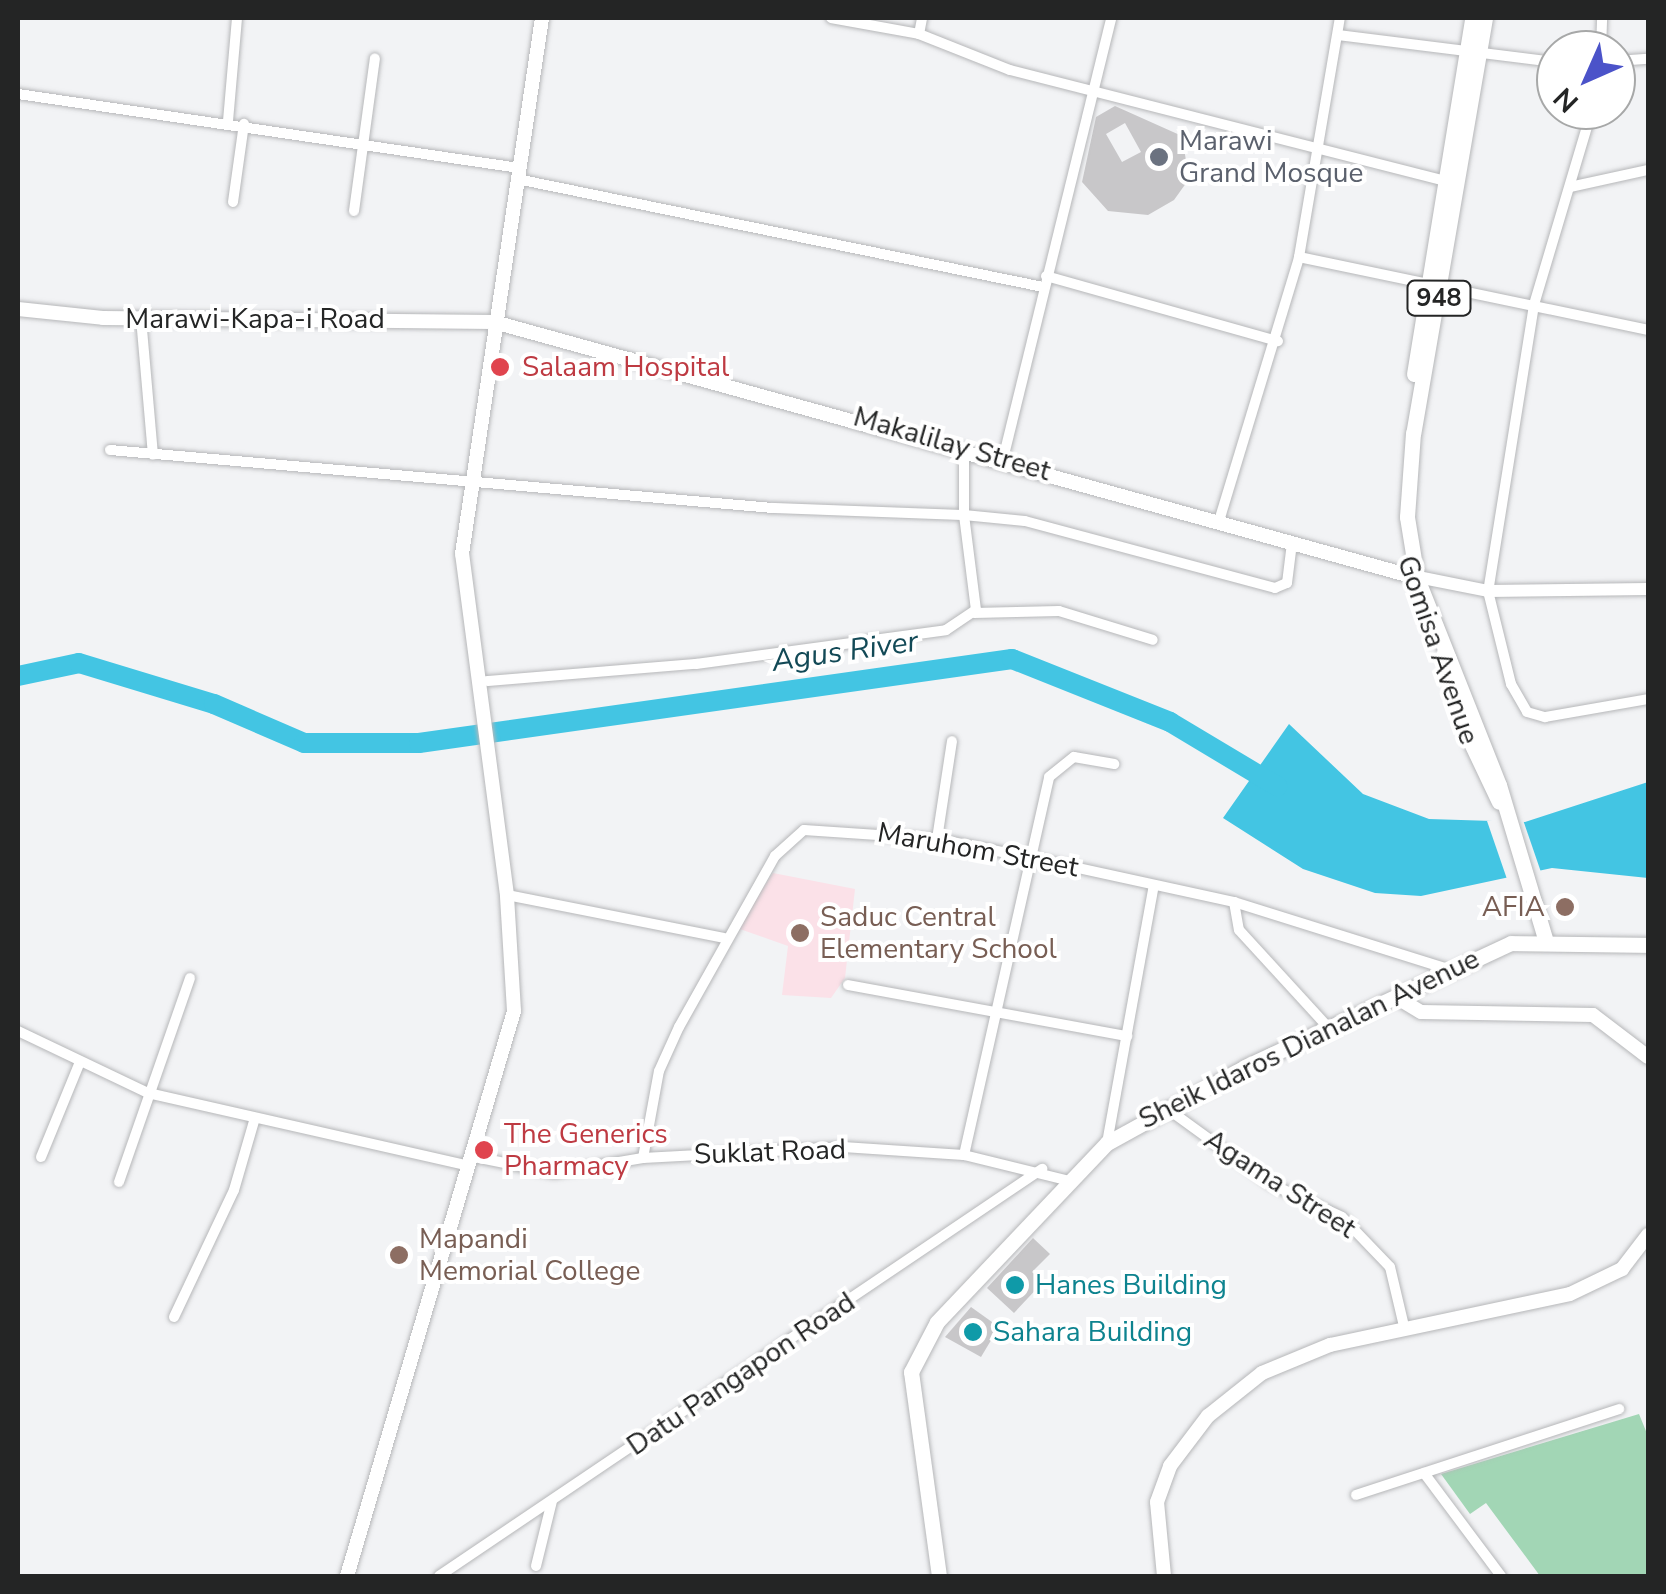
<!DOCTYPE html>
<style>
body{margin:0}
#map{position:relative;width:1666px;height:1594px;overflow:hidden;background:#f2f3f5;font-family:"Nunito Sans",sans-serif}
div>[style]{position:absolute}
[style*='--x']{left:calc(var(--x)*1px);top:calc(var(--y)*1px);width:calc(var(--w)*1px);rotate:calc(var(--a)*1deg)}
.education>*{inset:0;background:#fbe1e8}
.green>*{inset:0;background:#a2d6b5}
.water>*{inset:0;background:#43c5e3}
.pier>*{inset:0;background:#f2f3f5}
.river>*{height:20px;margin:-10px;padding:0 10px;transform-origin:10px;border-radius:10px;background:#43c5e3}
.building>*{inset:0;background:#c8c7c9}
.roads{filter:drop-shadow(0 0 2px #b6b7b9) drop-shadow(0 0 2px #b6b7b9)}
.minor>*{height:10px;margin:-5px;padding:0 5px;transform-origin:5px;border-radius:5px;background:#fff}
.tertiary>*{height:12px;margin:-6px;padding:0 6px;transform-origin:6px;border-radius:6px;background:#fff}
.secondary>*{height:14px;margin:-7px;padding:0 7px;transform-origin:7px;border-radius:7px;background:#fff}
.primary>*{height:15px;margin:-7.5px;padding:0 7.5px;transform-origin:7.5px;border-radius:7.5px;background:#fff}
.dots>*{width:28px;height:28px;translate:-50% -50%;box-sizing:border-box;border:5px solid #fff;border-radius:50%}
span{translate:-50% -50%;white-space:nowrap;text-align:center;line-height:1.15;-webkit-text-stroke:8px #fff;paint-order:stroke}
.shield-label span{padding:2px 8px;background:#fff;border:2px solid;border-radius:8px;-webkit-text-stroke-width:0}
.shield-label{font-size:25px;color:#242525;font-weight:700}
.worship-label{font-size:28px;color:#5b616d}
.left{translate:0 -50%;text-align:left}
.street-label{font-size:28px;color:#242525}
.health-label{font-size:28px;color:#be3a42}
.education-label{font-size:28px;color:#785e54}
.right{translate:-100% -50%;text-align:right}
.culture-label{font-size:28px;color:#0d838f}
.water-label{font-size:30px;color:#124956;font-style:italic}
.frame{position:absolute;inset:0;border:20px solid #242525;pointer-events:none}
.north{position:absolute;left:1536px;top:30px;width:100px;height:100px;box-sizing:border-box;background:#fff;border:2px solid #a7a8a8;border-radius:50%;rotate:225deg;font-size:28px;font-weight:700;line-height:40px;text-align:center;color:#242525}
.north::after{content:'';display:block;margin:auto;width:35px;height:45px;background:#4b53c9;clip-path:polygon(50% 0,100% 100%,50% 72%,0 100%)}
</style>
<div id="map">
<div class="education">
<i style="clip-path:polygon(773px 873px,855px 889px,845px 978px,831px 998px,782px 995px,788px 946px,737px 928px)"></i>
</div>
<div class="green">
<i style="clip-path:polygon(1639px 1414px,1648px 1436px,1648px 1576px,1540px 1576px,1486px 1503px,1470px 1514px,1441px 1474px)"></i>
</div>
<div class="water">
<i style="clip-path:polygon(1289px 724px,1363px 794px,1429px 819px,1525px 822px,1648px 782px,1648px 878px,1552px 868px,1421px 896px,1375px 893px,1303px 869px,1223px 818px)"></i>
</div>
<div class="pier">
<i style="clip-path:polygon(1522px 817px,1542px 875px,1508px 882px,1487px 821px)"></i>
</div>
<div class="river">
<i style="--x:18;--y:676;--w:62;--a:-12"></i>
<i style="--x:79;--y:663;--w:141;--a:16.9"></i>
<i style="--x:214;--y:704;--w:98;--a:23.4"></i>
<i style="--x:304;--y:743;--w:115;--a:0"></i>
<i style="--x:419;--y:743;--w:599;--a:-8.06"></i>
<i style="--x:1012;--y:659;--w:170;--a:21.7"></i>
<i style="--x:1170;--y:722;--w:125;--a:30.9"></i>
</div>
<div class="building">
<i style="clip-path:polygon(evenodd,1115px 106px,1182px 136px,1189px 179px,1174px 200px,1148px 215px,1108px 211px,1082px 182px,1096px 117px,1115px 106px,1125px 123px,1141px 152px,1122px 162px,1106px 134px,1125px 123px)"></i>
<i style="clip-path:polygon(1033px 1238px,1050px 1254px,1032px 1272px,1043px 1282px,1014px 1313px,987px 1288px)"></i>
<i style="clip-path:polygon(971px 1307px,999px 1327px,981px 1357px,945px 1337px)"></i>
</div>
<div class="roads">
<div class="minor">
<i style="--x:831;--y:18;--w:89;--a:10.3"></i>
<i style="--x:919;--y:34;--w:98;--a:21.6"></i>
<i style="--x:1010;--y:70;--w:449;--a:14.3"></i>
<i style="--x:919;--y:34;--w:16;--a:-79"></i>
<i style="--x:1338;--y:35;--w:220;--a:7.1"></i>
<i style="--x:1601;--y:50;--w:32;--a:-88"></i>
<i style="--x:1616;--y:61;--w:32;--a:-4"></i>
<i style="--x:18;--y:94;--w:506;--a:8.4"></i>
<i style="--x:1592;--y:110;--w:203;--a:106.6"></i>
<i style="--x:1534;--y:305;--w:290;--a:99.1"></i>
<i style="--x:1488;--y:591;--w:96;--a:76.1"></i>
<i style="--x:1511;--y:684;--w:32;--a:60"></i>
<i style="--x:1527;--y:712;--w:19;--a:16"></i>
<i style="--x:1545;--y:717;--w:105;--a:-9.9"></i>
<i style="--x:228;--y:121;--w:103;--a:-85"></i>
<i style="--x:517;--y:179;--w:537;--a:11.6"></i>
<i style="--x:1570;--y:187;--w:80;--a:-12.3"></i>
<i style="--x:233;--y:202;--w:79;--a:-82"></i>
<i style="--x:354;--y:211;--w:154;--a:-82.2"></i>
<i style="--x:1299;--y:257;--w:357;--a:11.8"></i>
<i style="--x:1046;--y:276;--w:241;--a:15.7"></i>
<i style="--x:141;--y:318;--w:137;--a:85"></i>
<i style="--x:110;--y:450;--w:666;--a:5"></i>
<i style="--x:773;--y:508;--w:191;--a:2.1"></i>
<i style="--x:964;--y:515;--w:67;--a:-90"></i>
<i style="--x:1003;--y:459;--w:454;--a:-76.2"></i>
<i style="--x:1219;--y:521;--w:276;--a:-73.1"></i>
<i style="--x:1299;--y:257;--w:242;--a:-80.3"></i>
<i style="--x:974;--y:613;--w:85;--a:-1.3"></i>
<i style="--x:1059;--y:611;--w:98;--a:17.1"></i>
<i style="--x:487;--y:681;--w:210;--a:-4.7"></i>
<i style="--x:696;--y:664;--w:252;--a:-7.7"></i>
<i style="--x:946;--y:630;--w:36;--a:-34"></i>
<i style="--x:976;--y:610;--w:96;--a:-97.2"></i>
<i style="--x:964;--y:515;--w:61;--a:5.6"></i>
<i style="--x:1025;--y:521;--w:259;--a:15"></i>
<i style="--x:1275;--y:588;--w:13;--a:-23"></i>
<i style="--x:1287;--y:583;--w:40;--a:-82.9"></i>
<i style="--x:937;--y:839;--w:99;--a:-81.3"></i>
<i style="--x:507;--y:895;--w:221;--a:11.2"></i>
<i style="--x:1234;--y:902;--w:28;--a:80"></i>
<i style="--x:1239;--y:930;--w:132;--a:47.5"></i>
<i style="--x:848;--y:985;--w:284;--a:10.4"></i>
<i style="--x:18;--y:1031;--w:144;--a:25.5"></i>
<i style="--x:148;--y:1093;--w:326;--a:12.8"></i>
<i style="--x:1165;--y:1107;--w:131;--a:36"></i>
<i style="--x:1271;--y:1184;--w:78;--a:24.9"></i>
<i style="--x:1342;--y:1217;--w:69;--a:46.2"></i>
<i style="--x:1390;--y:1267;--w:61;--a:76.7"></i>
<i style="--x:1107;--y:1143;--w:262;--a:-79.7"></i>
<i style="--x:964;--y:1155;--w:387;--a:-77.3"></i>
<i style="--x:1049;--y:777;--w:32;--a:-39"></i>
<i style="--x:1074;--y:757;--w:41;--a:9.9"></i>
<i style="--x:470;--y:1156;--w:86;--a:11.4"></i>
<i style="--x:554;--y:1173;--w:90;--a:-9.6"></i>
<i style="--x:643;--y:1158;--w:200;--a:-3.1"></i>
<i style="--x:843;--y:1147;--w:121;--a:3.8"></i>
<i style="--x:964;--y:1155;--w:109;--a:13.8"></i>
<i style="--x:41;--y:1157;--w:103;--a:-67.7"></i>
<i style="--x:643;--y:1158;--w:88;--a:-79.6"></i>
<i style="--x:659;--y:1071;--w:48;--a:-65.6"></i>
<i style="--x:679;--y:1027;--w:196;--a:-60.7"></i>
<i style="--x:775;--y:856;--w:39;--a:-42"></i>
<i style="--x:804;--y:830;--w:133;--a:3.9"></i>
<i style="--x:937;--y:839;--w:97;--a:11.3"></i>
<i style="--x:1032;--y:858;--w:207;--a:12.3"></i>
<i style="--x:1234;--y:902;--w:227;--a:17.4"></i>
<i style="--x:119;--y:1182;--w:216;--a:-70.8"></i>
<i style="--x:174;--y:1317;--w:140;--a:-64.7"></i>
<i style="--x:234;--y:1190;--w:72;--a:-73.8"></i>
<i style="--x:1424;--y:1473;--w:129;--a:53.2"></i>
<i style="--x:1356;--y:1495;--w:277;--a:-18.1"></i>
<i style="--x:536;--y:1566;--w:67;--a:-76.2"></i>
<i style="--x:439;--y:1576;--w:728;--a:-34.02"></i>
</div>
<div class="tertiary">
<i style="--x:1413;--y:576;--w:76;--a:11.3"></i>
<i style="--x:1488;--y:591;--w:160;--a:-0.7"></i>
</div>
<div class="secondary">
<i style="--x:18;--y:309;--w:85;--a:6"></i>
<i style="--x:103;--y:318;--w:391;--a:0.6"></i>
<i style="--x:494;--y:322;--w:947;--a:15.49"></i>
<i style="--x:1396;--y:997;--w:29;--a:31"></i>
<i style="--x:1421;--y:1012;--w:172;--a:1"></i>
<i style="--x:1593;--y:1015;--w:69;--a:37.4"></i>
<i style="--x:347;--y:1576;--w:589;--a:-73.53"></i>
<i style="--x:514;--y:1011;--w:116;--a:-93.5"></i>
<i style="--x:507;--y:895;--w:344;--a:-97.5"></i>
<i style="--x:462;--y:554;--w:542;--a:-81.51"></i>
<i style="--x:1164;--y:1576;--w:74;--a:-95.4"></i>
<i style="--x:1157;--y:1502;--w:38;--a:-70"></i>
<i style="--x:1170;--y:1466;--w:63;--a:-52.8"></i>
<i style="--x:1208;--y:1416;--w:69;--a:-38.5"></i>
<i style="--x:1262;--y:1373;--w:74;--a:-22.4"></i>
<i style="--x:1330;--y:1345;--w:245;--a:-12"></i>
<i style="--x:1570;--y:1294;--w:58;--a:-25.7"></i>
<i style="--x:1622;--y:1269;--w:43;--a:-52.6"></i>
</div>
<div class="primary">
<i style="--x:1485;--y:18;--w:421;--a:99.8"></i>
<i style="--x:1413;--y:433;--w:84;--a:94.1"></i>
<i style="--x:1407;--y:517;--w:62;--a:80.7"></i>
<i style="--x:1417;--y:578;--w:223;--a:68.4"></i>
<i style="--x:1499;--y:785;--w:160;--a:73.3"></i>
<i style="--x:1414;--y:374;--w:361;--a:-80.7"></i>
<i style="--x:1471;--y:743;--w:65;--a:64.6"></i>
<i style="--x:939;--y:1576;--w:206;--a:-97.8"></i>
<i style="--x:911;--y:1372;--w:56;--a:-62.5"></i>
<i style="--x:937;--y:1322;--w:247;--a:-46.5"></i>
<i style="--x:1107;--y:1143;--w:158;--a:-28.8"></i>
<i style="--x:1245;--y:1067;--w:293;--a:-25"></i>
<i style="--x:1511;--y:943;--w:137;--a:0.8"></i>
</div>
</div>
<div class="dots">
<i style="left:1159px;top:157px;background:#6b7280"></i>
<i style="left:500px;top:367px;background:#e0444e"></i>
<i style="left:1565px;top:907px;background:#8d6e63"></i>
<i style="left:800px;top:933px;background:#8d6e63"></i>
<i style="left:484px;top:1150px;background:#e0444e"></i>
<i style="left:399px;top:1255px;background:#8d6e63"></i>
<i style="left:1015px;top:1285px;background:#0f9aa8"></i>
<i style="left:973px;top:1332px;background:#0f9aa8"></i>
</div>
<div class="shield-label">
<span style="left:1439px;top:298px">948</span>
</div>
<div class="worship-label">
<span class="left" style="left:1179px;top:157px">Marawi<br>Grand Mosque</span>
</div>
<div class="street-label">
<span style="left:255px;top:319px">Marawi-Kapa-i Road</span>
<span style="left:952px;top:444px;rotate:16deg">Makalilay Street</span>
<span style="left:1438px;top:650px;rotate:71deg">Gomisa Avenue</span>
<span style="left:978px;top:850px;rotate:10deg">Maruhom Street</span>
<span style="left:1309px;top:1039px;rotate:-26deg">Sheik Idaros Dianalan Avenue</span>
<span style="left:770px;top:1152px;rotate:-2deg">Suklat Road</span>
<span style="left:1280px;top:1184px;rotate:33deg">Agama Street</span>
<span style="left:741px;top:1374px;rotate:-34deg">Datu Pangapon Road</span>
</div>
<div class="health-label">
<span class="left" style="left:522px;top:367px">Salaam Hospital</span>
<span class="left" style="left:504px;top:1150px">The Generics<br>Pharmacy</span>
</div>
<div class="education-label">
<span class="right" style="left:1545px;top:907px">AFIA</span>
<span class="left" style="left:820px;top:933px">Saduc Central<br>Elementary School</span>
<span class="left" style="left:419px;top:1255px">Mapandi<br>Memorial College</span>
</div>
<div class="culture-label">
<span class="left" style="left:1035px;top:1285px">Hanes Building</span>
<span class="left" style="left:993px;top:1332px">Sahara Building</span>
</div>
<div class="water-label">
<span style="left:845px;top:652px;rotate:-8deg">Agus River</span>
</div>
<div class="frame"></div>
<div class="north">N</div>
</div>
